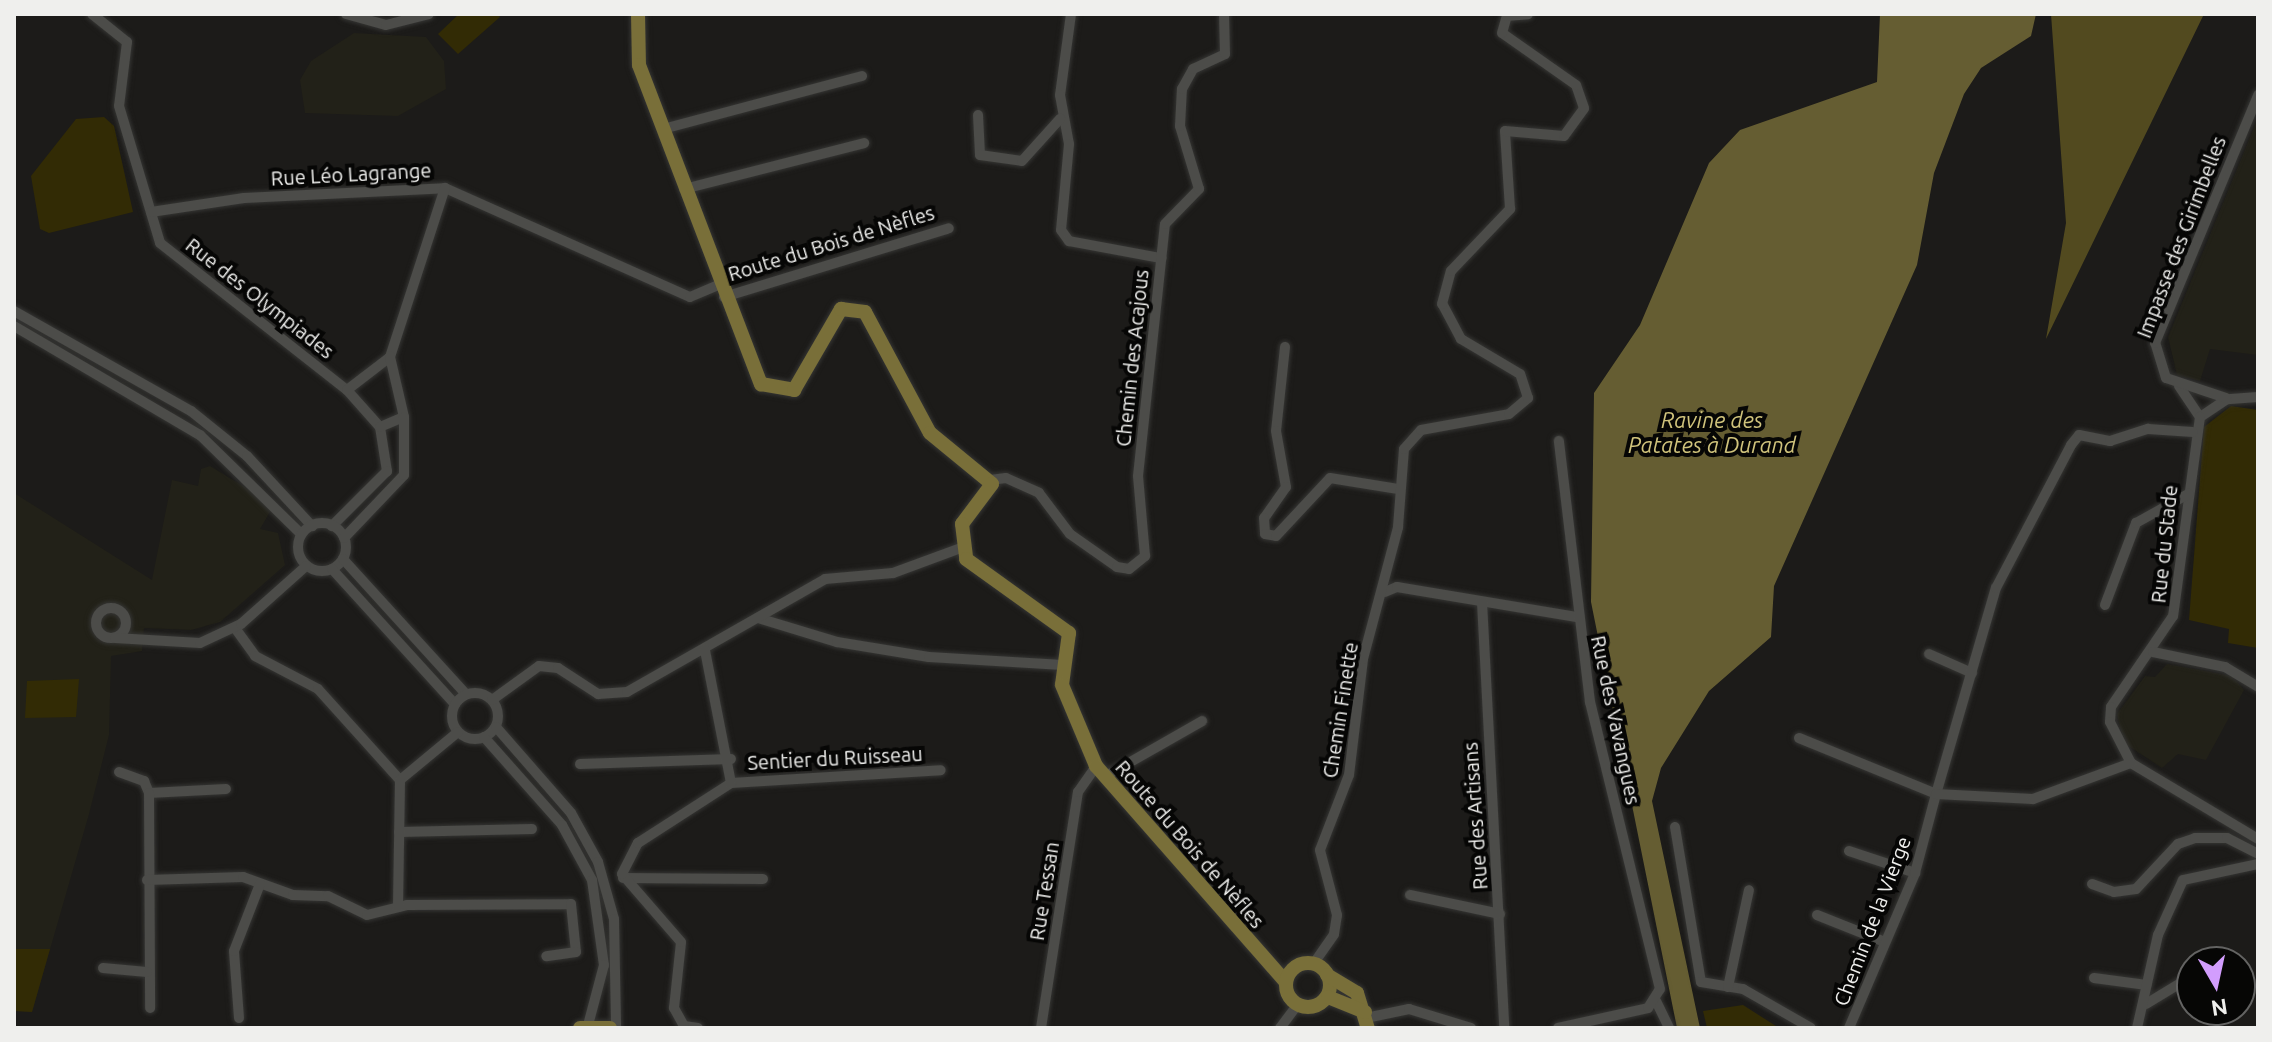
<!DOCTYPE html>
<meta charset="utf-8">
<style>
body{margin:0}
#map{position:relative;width:2272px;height:1042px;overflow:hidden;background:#1c1b19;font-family:Ubuntu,sans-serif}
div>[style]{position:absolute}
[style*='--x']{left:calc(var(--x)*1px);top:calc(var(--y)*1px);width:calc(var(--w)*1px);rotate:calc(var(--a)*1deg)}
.built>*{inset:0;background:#222118}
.green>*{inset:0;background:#322b05}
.forest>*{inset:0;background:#524a1f}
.water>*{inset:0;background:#655d32}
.roads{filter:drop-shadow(0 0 2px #353533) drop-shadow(0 0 2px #353533)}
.minor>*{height:10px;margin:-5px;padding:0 5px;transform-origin:5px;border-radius:5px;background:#4c4c49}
.minor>.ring{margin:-5px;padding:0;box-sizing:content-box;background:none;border:10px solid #4c4c49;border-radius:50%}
.major>*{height:14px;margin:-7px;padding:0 7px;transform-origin:7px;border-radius:7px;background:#796f39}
.major>.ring{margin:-7px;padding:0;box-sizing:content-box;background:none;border:14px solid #796f39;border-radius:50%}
span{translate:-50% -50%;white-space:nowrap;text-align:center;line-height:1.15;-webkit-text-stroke:8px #060605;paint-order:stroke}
.street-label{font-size:20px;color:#efefed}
.water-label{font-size:22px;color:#d0c37c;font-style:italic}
.frame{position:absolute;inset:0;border:16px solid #efefed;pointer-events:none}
.north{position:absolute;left:2176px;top:946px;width:80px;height:80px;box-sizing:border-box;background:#060605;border:2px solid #636362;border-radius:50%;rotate:171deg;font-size:22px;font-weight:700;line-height:32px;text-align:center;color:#efefed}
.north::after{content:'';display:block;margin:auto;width:28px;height:36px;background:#d29dfd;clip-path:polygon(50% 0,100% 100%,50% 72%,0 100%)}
</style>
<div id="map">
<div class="built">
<i style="clip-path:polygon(354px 33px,426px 37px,444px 61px,446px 89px,398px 116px,305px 113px,300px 80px,311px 61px)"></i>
<i style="clip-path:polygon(2258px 118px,2258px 355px,2210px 349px,2200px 381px,2177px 375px,2168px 337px)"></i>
<i style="clip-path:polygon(210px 466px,274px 505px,260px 529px,278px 533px,285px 565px,220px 622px,191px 630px,144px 628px,142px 651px,111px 656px,109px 735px,89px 814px,32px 1012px,14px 1011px,14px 493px,152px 580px,172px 480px,198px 486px,201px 469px)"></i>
<i style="clip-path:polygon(2167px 664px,2232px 676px,2244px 690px,2206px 760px,2178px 754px,2162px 768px,2124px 743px,2117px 714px,2145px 676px,2155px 677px)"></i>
</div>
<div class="green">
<i style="clip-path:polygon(459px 14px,497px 14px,500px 17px,458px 54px,438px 34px)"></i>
<i style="clip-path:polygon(104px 117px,114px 126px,133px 212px,49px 233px,40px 229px,31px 176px,76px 119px)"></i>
<i style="clip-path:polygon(2231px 406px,2258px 410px,2258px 648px,2228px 643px,2229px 629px,2189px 620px,2204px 427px)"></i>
<i style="clip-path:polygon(79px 679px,76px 717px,25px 718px,27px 681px)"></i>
<i style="clip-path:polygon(14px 949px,50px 949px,32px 1012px,14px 1011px)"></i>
<i style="clip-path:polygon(1743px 1005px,1779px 1028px,1707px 1028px,1703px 1011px)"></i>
</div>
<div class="forest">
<i style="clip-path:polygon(2051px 14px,2204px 14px,2046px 339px,2066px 223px)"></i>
</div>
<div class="water">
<i style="clip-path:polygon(1880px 14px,2036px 14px,2031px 36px,1981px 68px,1964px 94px,1934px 173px,1917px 265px,1774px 586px,1771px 637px,1709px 691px,1661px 768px,1652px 801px,1700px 1028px,1677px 1028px,1591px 602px,1594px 393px,1640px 325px,1709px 163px,1740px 130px,1877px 82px)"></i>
</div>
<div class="roads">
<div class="minor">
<i style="--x:92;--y:14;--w:45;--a:38.7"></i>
<i style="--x:127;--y:42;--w:64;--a:97.1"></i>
<i style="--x:119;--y:106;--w:143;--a:73.3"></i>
<i style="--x:160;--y:243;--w:238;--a:38.2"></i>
<i style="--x:347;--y:390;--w:50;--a:48.3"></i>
<i style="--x:380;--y:427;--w:45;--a:81"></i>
<i style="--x:387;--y:471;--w:78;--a:135"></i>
<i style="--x:346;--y:14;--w:41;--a:15.4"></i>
<i style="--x:386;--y:25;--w:44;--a:-14.3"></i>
<i style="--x:1071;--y:14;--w:82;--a:97.7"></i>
<i style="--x:1060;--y:95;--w:50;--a:79.6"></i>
<i style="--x:1069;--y:144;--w:86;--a:95.3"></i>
<i style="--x:1061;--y:230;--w:14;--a:54"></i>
<i style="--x:1069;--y:241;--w:94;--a:10.5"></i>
<i style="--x:978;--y:115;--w:40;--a:87.1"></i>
<i style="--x:980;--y:155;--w:42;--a:8.1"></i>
<i style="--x:1022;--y:161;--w:57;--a:-47.9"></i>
<i style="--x:663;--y:129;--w:206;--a:-14.9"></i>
<i style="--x:684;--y:189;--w:186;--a:-14.3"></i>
<i style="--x:151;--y:212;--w:94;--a:-8.6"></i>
<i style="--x:244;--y:198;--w:201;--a:-2.8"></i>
<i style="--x:445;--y:188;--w:268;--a:24"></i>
<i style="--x:690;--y:297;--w:33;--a:-23"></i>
<i style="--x:724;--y:297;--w:235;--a:-17"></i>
<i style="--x:14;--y:311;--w:203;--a:29.5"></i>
<i style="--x:191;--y:411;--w:72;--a:38.8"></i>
<i style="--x:247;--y:456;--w:96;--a:47.1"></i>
<i style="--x:14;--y:326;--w:216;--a:30.4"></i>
<i style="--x:200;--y:435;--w:141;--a:44.4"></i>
<i style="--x:1285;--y:347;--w:84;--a:96.1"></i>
<i style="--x:1276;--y:431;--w:57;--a:79.9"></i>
<i style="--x:1286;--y:487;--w:38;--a:125"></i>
<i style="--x:1264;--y:518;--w:16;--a:86"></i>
<i style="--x:1265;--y:534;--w:11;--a:10"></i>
<i style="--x:1276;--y:536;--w:79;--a:-47"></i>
<i style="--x:1330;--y:478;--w:69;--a:9.2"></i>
<i style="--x:2179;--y:386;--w:37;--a:56"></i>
<i style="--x:347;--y:390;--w:54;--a:-37.5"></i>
<i style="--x:390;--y:357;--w:178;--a:-72"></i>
<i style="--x:2258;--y:397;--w:31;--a:176"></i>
<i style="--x:2227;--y:399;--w:32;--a:146"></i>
<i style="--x:2200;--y:417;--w:201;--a:97.7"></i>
<i style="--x:2173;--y:616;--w:110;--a:124.3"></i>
<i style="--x:2111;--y:707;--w:15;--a:94"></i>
<i style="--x:2110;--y:722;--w:46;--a:62.9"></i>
<i style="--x:2131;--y:763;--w:148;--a:30.9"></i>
<i style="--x:2226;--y:398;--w:63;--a:-161.6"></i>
<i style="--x:2166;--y:378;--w:37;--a:-107"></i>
<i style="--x:2155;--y:343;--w:269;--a:-67.4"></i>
<i style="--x:380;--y:427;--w:26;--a:-23"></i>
<i style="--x:404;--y:417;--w:62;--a:-103.1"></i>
<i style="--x:990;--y:480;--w:16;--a:-7"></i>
<i style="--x:1006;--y:478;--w:36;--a:24"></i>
<i style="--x:1039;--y:493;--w:51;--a:52.9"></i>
<i style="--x:1070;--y:534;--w:57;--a:35.1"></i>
<i style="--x:1117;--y:567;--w:12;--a:9"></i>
<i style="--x:1129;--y:569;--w:21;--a:-39"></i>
<i style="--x:1145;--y:556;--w:80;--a:-95"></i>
<i style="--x:1138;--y:476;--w:253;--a:-83.9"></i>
<i style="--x:1165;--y:224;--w:49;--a:-45.8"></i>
<i style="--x:1199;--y:189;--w:66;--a:-106.8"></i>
<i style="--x:1180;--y:126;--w:37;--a:-87"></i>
<i style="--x:1182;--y:89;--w:23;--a:-61"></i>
<i style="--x:1193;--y:69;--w:35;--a:-25"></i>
<i style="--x:1225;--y:54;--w:40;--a:-91.4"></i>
<i class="ring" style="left:298px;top:523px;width:38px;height:38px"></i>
<i style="--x:344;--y:538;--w:87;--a:-46.4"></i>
<i style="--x:404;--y:475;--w:58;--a:-90"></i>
<i style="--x:343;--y:559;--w:183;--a:47.7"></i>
<i style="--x:332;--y:569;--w:183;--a:47.7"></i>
<i style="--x:1385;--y:592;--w:13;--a:-23"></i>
<i style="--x:1397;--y:587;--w:182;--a:9.5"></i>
<i style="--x:1482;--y:602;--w:427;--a:87"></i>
<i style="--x:2105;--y:605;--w:88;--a:-69.3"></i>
<i style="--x:2136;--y:523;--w:60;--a:-29.1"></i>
<i class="ring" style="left:96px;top:608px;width:20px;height:20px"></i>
<i style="--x:758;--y:618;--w:83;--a:16.9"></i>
<i style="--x:837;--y:642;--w:93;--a:9.3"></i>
<i style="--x:929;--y:657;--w:134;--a:3.4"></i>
<i style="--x:235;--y:628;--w:34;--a:54"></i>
<i style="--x:255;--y:656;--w:71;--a:27.6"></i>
<i style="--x:318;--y:689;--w:122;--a:48"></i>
<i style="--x:115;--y:638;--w:85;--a:3.4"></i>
<i style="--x:200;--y:643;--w:45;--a:-24.9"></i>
<i style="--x:241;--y:624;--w:87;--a:-41.7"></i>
<i style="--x:2153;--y:652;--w:74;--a:11.8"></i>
<i style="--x:2225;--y:667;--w:39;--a:31"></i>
<i style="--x:1929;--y:654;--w:47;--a:23.8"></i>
<i class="ring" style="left:452px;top:693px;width:36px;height:36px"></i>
<i style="--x:492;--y:700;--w:58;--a:-35.9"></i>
<i style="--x:539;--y:666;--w:19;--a:6"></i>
<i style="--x:558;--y:668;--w:48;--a:33"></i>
<i style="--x:598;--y:694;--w:29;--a:-4"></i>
<i style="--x:627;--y:692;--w:228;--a:-29.7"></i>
<i style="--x:825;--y:579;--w:68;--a:-5"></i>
<i style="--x:893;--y:573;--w:72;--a:-20.2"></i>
<i style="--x:496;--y:727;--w:114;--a:48.9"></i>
<i style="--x:571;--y:813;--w:56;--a:61.1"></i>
<i style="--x:598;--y:862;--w:59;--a:74.3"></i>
<i style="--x:614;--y:919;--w:109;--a:88.9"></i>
<i style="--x:484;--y:737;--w:118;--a:48.4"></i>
<i style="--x:562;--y:825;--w:63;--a:61.4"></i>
<i style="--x:592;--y:880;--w:86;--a:82"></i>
<i style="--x:604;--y:965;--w:62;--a:104.9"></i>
<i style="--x:1799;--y:738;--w:148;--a:22.2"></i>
<i style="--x:1936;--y:794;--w:215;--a:-73.8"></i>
<i style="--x:1996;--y:588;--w:161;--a:-62.3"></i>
<i style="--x:2071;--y:445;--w:13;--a:-51"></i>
<i style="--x:2079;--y:435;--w:32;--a:11"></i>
<i style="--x:2110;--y:441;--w:40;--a:-18"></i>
<i style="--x:2148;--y:429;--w:45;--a:3.8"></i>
<i style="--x:580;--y:764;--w:151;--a:-1.9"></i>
<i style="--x:119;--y:772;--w:27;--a:20"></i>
<i style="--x:144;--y:781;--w:13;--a:67"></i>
<i style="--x:149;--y:793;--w:77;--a:-3"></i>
<i style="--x:1104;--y:777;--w:113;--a:-29.7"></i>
<i style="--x:400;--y:780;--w:75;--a:-39.6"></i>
<i style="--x:731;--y:783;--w:210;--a:-3.5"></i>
<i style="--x:149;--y:793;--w:215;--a:89.7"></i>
<i style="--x:1675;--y:827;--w:157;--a:80.5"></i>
<i style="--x:1701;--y:982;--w:43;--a:9.5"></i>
<i style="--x:1743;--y:989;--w:78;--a:29.8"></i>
<i style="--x:399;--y:832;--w:133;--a:-1.3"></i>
<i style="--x:1849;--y:851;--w:70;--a:18.4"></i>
<i style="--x:623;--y:878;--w:140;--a:0.4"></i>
<i style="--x:147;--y:880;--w:96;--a:-1.8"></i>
<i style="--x:243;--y:877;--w:53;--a:19.8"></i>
<i style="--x:293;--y:895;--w:35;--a:2"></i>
<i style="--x:328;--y:896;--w:43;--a:26"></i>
<i style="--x:367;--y:915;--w:41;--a:-14"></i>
<i style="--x:407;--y:905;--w:164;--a:-0.3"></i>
<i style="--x:571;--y:904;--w:48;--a:84.1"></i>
<i style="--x:576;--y:952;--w:30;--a:172"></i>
<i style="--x:2092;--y:884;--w:23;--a:20"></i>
<i style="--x:2114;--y:892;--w:22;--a:-8"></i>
<i style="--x:2136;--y:889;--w:62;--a:-47"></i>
<i style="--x:2178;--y:844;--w:18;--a:-19"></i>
<i style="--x:2195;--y:838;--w:32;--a:0"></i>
<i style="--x:2227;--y:838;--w:35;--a:27"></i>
<i style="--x:1410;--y:895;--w:92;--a:11.9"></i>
<i style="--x:398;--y:907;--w:127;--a:-89.1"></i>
<i style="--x:1817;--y:915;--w:73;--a:21.7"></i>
<i style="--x:1314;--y:963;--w:35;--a:-55"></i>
<i style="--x:1334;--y:934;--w:19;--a:-81"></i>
<i style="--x:1337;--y:915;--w:67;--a:-104.7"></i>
<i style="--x:1320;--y:850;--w:80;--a:-68.9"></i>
<i style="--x:1349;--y:775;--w:117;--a:-83.1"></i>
<i style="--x:1363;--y:659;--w:137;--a:-75.1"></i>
<i style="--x:1398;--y:527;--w:78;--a:-85.6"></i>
<i style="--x:1404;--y:449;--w:25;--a:-48"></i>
<i style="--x:1421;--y:430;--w:89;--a:-10.3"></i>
<i style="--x:1509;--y:414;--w:25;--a:-40"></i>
<i style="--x:1528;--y:398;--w:25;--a:-108"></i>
<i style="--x:1520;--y:374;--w:69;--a:-149.3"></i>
<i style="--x:1461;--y:339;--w:40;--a:-118"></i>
<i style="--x:1442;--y:304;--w:34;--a:-75"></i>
<i style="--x:1451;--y:271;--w:86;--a:-46.4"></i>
<i style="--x:1510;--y:209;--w:78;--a:-93.7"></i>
<i style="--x:1505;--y:131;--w:59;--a:4.8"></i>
<i style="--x:1564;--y:136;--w:34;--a:-54"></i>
<i style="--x:1584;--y:108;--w:24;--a:-109"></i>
<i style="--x:1576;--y:85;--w:90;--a:-144.9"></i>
<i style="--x:1502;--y:33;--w:18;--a:-74"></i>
<i style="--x:1507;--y:16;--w:21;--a:-5"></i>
<i style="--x:103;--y:968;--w:44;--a:5.2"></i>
<i style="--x:2094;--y:978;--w:53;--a:7.5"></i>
<i style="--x:1728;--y:987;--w:99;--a:-77.8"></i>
<i style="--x:1656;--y:1001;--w:30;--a:64"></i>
<i style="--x:2146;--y:1004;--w:54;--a:-31.3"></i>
<i style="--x:239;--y:1018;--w:67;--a:-94.3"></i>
<i style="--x:234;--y:951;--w:72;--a:-68.8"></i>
<i style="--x:1366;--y:1018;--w:44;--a:-11.8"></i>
<i style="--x:1409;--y:1009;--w:65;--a:17"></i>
<i style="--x:698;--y:1028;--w:14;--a:-172"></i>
<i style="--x:684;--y:1026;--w:21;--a:-119"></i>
<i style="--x:674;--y:1008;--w:66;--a:-83.9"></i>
<i style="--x:681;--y:942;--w:90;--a:-130.9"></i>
<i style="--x:622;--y:874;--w:35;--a:-63"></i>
<i style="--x:638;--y:843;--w:111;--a:-32.8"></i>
<i style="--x:731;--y:783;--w:136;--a:-101.1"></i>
<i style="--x:1041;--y:1028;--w:239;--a:-81.1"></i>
<i style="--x:1078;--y:792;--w:32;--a:-55"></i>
<i style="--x:1280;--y:1028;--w:30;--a:-53"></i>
<i style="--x:1558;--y:1028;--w:92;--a:-12.5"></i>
<i style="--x:1648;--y:1008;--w:22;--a:-58"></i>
<i style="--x:1660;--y:989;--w:295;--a:-103.7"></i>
<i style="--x:1590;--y:702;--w:263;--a:-96.8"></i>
<i style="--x:1849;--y:1028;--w:168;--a:-66.9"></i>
<i style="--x:1915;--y:873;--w:82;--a:-75.1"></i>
<i style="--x:1936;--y:794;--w:97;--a:3"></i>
<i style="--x:2033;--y:799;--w:104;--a:-20.2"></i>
<i style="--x:2137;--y:1028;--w:95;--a:-77.3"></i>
<i style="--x:2158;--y:935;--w:60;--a:-65.6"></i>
<i style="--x:2183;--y:880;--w:77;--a:-12"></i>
</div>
<div class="major">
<i style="--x:638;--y:14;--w:51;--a:88.9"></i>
<i style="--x:639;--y:65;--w:342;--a:69.1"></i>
<i style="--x:761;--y:384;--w:34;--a:10"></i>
<i style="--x:794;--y:390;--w:94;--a:-59.9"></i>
<i style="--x:841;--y:309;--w:24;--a:7"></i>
<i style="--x:865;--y:312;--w:137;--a:61.8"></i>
<i style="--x:930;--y:433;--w:80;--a:39.4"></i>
<i style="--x:992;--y:484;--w:50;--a:126.9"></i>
<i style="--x:962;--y:524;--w:35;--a:83"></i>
<i style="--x:966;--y:559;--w:127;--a:35.7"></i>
<i style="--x:1069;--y:633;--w:52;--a:97.7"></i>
<i style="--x:1062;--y:685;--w:88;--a:67.2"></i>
<i style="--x:1096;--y:766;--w:286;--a:48.7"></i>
<i class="ring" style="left:1286px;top:963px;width:30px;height:30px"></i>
<i style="--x:1327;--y:975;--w:35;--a:31"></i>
<i style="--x:1357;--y:993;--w:37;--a:73"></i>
<i style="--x:1328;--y:997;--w:40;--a:22"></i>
<i style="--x:580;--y:1028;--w:30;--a:0"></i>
</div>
</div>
<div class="street-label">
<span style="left:351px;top:174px;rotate:-3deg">Rue Léo Lagrange</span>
<span style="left:2181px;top:237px;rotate:-69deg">Impasse des Girimbelles</span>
<span style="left:831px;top:243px;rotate:-17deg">Route du Bois de Nèfles</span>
<span style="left:260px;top:298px;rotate:38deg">Rue des Olympiades</span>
<span style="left:1132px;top:358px;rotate:-84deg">Chemin des Acajous</span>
<span style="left:2164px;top:544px;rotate:-84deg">Rue du Stade</span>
<span style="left:1340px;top:710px;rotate:-81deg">Chemin Finette</span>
<span style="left:1616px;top:720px;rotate:78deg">Rue des Vavangues</span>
<span style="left:835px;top:758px;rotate:-3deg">Sentier du Ruisseau</span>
<span style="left:1475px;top:816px;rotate:-94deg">Rue des Artisans</span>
<span style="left:1190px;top:844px;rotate:49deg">Route du Bois de Nèfles</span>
<span style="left:1044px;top:891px;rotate:-81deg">Rue Tessan</span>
<span style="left:1872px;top:921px;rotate:-69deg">Chemin de la Vierge</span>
</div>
<div class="water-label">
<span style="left:1712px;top:432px">Ravine des<br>Patates à Durand</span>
</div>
<div class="frame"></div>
<div class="north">N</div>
</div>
